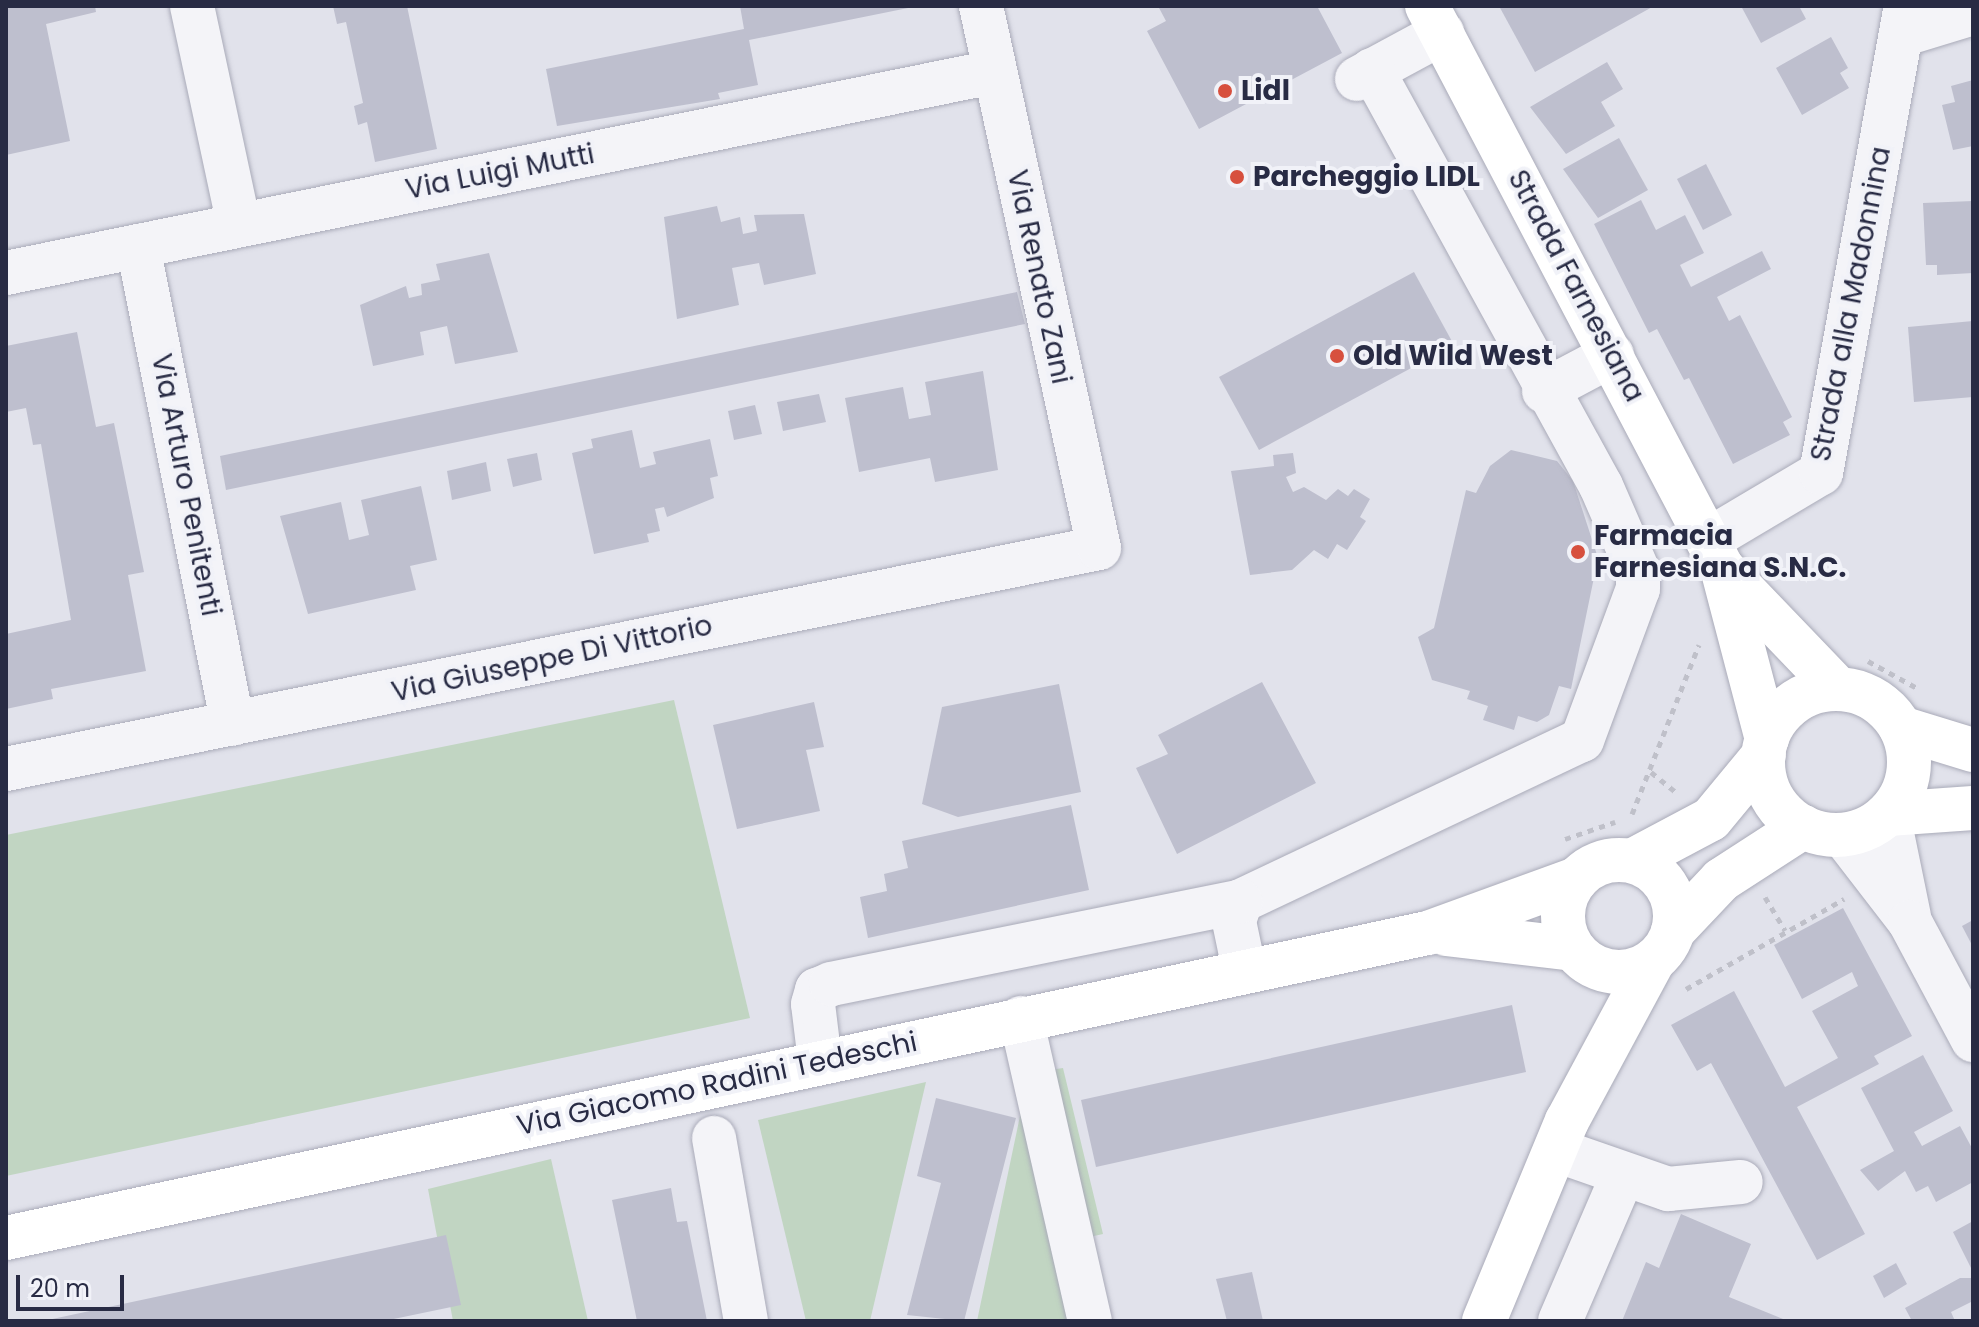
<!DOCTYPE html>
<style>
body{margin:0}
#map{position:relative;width:1979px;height:1327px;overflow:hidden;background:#e1e2eb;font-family:Poppins,sans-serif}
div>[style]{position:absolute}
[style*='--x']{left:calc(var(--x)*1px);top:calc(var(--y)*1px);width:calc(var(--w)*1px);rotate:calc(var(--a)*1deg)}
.green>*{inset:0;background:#c1d5c2}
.building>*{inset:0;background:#bebfce}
.path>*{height:5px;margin-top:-2.5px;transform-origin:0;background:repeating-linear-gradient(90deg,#bfc0c9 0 6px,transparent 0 12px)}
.roads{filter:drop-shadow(0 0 2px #aaabb9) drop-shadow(0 0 2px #aaabb9)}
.minor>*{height:44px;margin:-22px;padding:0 22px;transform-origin:22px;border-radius:22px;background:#f4f4f8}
.major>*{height:44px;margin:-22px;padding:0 22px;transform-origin:22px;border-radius:22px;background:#fff}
.major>.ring{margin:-22px;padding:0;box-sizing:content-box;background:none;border:44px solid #fff;border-radius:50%}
.dots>*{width:22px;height:22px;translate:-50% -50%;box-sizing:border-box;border:4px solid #f1f2f8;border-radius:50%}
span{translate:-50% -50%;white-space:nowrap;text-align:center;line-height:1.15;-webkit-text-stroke:8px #f1f2f8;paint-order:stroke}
.poi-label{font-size:28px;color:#282b44;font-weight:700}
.left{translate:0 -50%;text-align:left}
.street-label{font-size:28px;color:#282b44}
.frame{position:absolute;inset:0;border:8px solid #282b44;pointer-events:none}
.scale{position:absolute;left:16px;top:1275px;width:108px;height:36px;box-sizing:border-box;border:4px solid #282b44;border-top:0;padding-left:10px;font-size:24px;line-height:28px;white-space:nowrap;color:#282b44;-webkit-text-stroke:6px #f1f2f8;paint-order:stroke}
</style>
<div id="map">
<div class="green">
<i style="clip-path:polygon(674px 700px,750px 1018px,6px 1176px,6px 835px)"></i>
<i style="clip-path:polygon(1063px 1068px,1103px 1234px,1062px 1243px,1079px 1321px,977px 1321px,1029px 1073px)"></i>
<i style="clip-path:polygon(926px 1082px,870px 1321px,806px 1321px,758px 1120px)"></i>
<i style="clip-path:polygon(551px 1159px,588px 1321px,453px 1321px,428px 1189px)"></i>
</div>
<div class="building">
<i style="clip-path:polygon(6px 6px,95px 6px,96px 12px,46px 24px,70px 141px,6px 155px)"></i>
<i style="clip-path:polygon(333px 6px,407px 6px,437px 149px,375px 162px,367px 122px,358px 125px,354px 106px,363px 103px,346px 22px,337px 24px)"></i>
<i style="clip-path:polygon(740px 6px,913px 7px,749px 40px,758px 85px,718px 93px,720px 99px,557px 126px,546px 69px,744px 29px)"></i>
<i style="clip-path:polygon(1158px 6px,1317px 6px,1342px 53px,1199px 129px,1147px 31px,1166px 21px)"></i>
<i style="clip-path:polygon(1499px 6px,1654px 6px,1535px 72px)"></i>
<i style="clip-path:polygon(1741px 6px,1799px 6px,1806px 19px,1761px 43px)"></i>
<i style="clip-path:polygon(1831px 37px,1848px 68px,1840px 73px,1849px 88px,1802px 115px,1776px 68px)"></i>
<i style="clip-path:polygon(1607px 62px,1623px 89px,1601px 102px,1615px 126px,1566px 154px,1530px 107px)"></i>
<i style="clip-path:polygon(1973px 80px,1973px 146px,1953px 150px,1942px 105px,1955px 102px,1951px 86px)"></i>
<i style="clip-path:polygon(1619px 138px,1648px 190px,1598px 218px,1563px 169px)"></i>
<i style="clip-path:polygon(1706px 164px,1732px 215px,1703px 230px,1677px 179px)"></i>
<i style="clip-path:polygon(1641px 200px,1656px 230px,1685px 215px,1704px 253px,1680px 265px,1691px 287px,1762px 251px,1771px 269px,1717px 297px,1729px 321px,1740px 315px,1792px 417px,1783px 422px,1790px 435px,1733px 464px,1689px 378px,1684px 380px,1657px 329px,1649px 333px,1594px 224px)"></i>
<i style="clip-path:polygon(1973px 201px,1973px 273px,1937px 275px,1937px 265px,1926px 265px,1923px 203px)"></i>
<i style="clip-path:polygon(717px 206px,721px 222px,740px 217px,743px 234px,757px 231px,754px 215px,804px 214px,816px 274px,764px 285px,759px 263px,732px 268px,739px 305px,677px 319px,664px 217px)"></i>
<i style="clip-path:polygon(489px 253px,518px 352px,455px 364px,447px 326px,420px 332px,424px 355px,373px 366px,360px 305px,406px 286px,409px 298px,422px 295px,421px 284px,440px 280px,436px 264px)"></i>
<i style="clip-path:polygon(1414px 272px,1454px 345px,1259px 450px,1219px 377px)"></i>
<i style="clip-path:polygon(1017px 292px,1025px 324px,226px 490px,220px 456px)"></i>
<i style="clip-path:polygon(1973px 321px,1973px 397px,1914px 402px,1908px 327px)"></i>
<i style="clip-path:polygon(77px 332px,96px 427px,114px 423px,144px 572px,128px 575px,146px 671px,51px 689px,53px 699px,6px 709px,6px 634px,71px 620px,41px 444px,33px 445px,26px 408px,6px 412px,6px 346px)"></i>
<i style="clip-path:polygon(983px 371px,998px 470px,935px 482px,930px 458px,859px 472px,845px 398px,903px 387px,909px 419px,931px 415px,925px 382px)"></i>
<i style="clip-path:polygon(819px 394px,826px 422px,783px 431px,777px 402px)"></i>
<i style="clip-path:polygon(755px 405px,762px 434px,734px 440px,728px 411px)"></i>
<i style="clip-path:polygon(632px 430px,640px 468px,656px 464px,653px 452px,710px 439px,718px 476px,710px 478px,714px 498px,667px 517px,664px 507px,655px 509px,660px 531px,647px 534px,649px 542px,594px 554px,572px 453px,593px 448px,591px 439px)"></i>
<i style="clip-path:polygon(1511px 450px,1557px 461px,1573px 481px,1598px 558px,1571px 689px,1559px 686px,1549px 715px,1537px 722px,1518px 716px,1514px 730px,1483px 720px,1488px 706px,1467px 699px,1470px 691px,1432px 680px,1418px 637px,1434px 628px,1466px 490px,1476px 493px,1490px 466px)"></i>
<i style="clip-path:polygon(537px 453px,542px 480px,513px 487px,507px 459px)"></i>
<i style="clip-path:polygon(1293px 453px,1296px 473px,1286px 477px,1293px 492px,1304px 487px,1326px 500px,1338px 489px,1348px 496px,1354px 489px,1370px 499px,1360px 517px,1366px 521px,1347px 550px,1337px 544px,1328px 559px,1314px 550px,1292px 570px,1250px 575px,1231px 471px,1274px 466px,1273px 455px)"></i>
<i style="clip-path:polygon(486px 462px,491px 491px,452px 500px,447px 471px)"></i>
<i style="clip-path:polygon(421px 486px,437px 560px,410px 566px,416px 590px,308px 614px,280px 516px,341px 502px,349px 540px,369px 535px,361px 500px)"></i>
<i style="clip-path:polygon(1262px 682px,1316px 783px,1177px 854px,1136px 768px,1168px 754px,1158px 735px)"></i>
<i style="clip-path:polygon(1059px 684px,1081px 792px,958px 817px,922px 804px,942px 707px)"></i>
<i style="clip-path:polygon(814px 702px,824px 747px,806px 750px,820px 811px,737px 829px,713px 725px)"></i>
<i style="clip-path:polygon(1071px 805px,1089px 890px,868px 938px,860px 897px,887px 891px,884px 874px,908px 868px,902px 841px)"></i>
<i style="clip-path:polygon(1843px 908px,1912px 1036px,1874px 1056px,1879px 1064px,1797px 1107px,1865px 1234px,1817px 1260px,1711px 1063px,1697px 1071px,1671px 1025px,1734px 991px,1785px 1087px,1838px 1058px,1812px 1011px,1858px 986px,1852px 972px,1802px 999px,1774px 945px)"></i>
<i style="clip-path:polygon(1973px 920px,1973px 947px,1962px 926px)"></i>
<i style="clip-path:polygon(1512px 1005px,1526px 1072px,1096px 1167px,1081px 1100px)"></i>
<i style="clip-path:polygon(1923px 1055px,1953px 1111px,1914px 1132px,1922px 1146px,1960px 1126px,1973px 1150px,1973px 1182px,1936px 1202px,1928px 1186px,1916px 1192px,1905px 1171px,1878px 1191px,1860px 1170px,1894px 1151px,1861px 1088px)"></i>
<i style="clip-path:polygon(936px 1098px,1016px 1118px,964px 1321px,907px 1315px,941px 1183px,917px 1176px)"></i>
<i style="clip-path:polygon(671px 1188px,677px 1222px,687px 1221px,707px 1321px,637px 1321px,612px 1200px)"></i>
<i style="clip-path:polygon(1681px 1214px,1751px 1244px,1729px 1297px,1788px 1321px,1622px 1321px,1646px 1262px,1659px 1268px)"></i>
<i style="clip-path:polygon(1973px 1221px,1973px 1272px,1953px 1232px)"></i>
<i style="clip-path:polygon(446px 1235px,461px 1305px,384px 1321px,43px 1321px)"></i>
<i style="clip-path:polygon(1896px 1263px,1907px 1284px,1884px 1298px,1873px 1276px)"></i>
<i style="clip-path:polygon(1252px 1272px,1263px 1321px,1227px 1321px,1216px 1279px)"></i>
<i style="clip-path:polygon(1960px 1278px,1973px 1278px,1973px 1301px,1951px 1312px,1955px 1321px,1912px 1321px,1905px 1308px)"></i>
</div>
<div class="path">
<i style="--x:1868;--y:661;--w:58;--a:28.8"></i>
<i style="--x:1651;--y:772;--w:33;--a:39"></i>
<i style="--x:1632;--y:814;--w:182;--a:-68.4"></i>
<i style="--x:1565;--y:839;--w:53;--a:-18.8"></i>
<i style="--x:1765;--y:897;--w:39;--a:59"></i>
<i style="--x:1686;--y:989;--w:182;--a:-29.7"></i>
</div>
<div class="roads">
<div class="minor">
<i style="--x:192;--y:6;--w:224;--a:77.9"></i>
<i style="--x:1901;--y:35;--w:75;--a:-17"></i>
<i style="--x:1357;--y:79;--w:97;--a:-28.4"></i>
<i style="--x:138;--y:246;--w:487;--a:78.8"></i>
<i style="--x:6;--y:273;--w:1007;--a:-11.51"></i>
<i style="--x:1544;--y:391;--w:77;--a:-27.9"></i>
<i style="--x:1708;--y:540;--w:131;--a:-30.7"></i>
<i style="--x:1821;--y:473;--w:475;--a:-79.7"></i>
<i style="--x:6;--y:769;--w:1115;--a:-11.43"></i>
<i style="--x:1099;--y:548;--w:555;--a:-102.28"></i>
<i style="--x:1888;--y:814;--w:104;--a:78.4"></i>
<i style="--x:1843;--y:835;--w:110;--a:52.4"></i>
<i style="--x:1910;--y:922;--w:134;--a:61.9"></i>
<i style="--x:1244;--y:969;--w:49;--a:-101.8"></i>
<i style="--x:1234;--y:921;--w:21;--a:-71"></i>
<i style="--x:1241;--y:901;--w:377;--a:-25.3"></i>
<i style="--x:1582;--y:740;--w:161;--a:-69.7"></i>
<i style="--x:1638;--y:589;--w:18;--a:-90"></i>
<i style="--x:1638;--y:571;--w:93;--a:-113.5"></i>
<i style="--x:1601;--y:486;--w:475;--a:-118.8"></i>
<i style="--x:1021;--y:1018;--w:311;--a:77.2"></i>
<i style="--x:820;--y:1061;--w:57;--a:-97"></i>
<i style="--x:813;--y:1004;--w:15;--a:-74"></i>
<i style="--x:817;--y:990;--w:15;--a:-23"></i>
<i style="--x:831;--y:984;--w:418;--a:-11.4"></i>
<i style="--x:714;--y:1138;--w:186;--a:80.1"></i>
<i style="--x:1556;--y:1150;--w:119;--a:19.2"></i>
<i style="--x:1668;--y:1189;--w:73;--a:-5.5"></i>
<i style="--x:1560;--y:1321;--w:157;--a:-66.7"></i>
</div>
<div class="major">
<i style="--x:1427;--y:6;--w:635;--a:62.3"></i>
<i style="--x:1722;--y:568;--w:177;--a:75.3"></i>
<i style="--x:1723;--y:569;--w:166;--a:46.2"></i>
<i class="ring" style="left:1763px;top:689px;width:102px;height:102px"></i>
<i style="--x:1901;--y:728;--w:75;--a:17"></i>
<i style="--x:1888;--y:814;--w:85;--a:-4"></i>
<i class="ring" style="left:1563px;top:860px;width:68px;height:68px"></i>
<i style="--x:1632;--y:861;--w:89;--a:-28"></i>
<i style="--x:1711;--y:819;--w:83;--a:-50.4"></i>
<i style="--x:1673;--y:931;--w:70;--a:-46.7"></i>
<i style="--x:1721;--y:880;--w:98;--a:-32.9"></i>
<i style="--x:1446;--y:934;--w:128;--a:6.7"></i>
<i style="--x:6;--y:1238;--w:1454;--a:-12.11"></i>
<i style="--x:1428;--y:933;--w:158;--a:-20"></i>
<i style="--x:1484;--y:1321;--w:217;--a:-67.5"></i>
<i style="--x:1567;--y:1121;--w:182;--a:-61.7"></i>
</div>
</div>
<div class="dots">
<i style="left:1225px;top:91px;background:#d7503e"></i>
<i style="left:1237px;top:177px;background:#d7503e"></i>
<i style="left:1337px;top:356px;background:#d7503e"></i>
<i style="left:1578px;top:552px;background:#d7503e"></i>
</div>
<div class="poi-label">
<span class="left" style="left:1241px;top:91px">Lidl</span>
<span class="left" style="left:1253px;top:177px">Parcheggio LIDL</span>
<span class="left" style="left:1353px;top:356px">Old Wild West</span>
<span class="left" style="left:1594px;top:552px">Farmacia<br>Farnesiana S.N.C.</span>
</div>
<div class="street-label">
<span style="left:500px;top:172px;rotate:-11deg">Via Luigi Mutti</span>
<span style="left:1039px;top:277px;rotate:78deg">Via Renato Zani</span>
<span style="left:1576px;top:286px;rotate:62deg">Strada Farnesiana</span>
<span style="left:1851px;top:304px;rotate:-79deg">Strada alla Madonnina</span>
<span style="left:186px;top:485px;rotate:79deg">Via Arturo Penitenti</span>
<span style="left:552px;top:659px;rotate:-12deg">Via Giuseppe Di Vittorio</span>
<span style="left:717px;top:1084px;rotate:-12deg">Via Giacomo Radini Tedeschi</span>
</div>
<div class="frame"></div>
<div class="scale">20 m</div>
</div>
